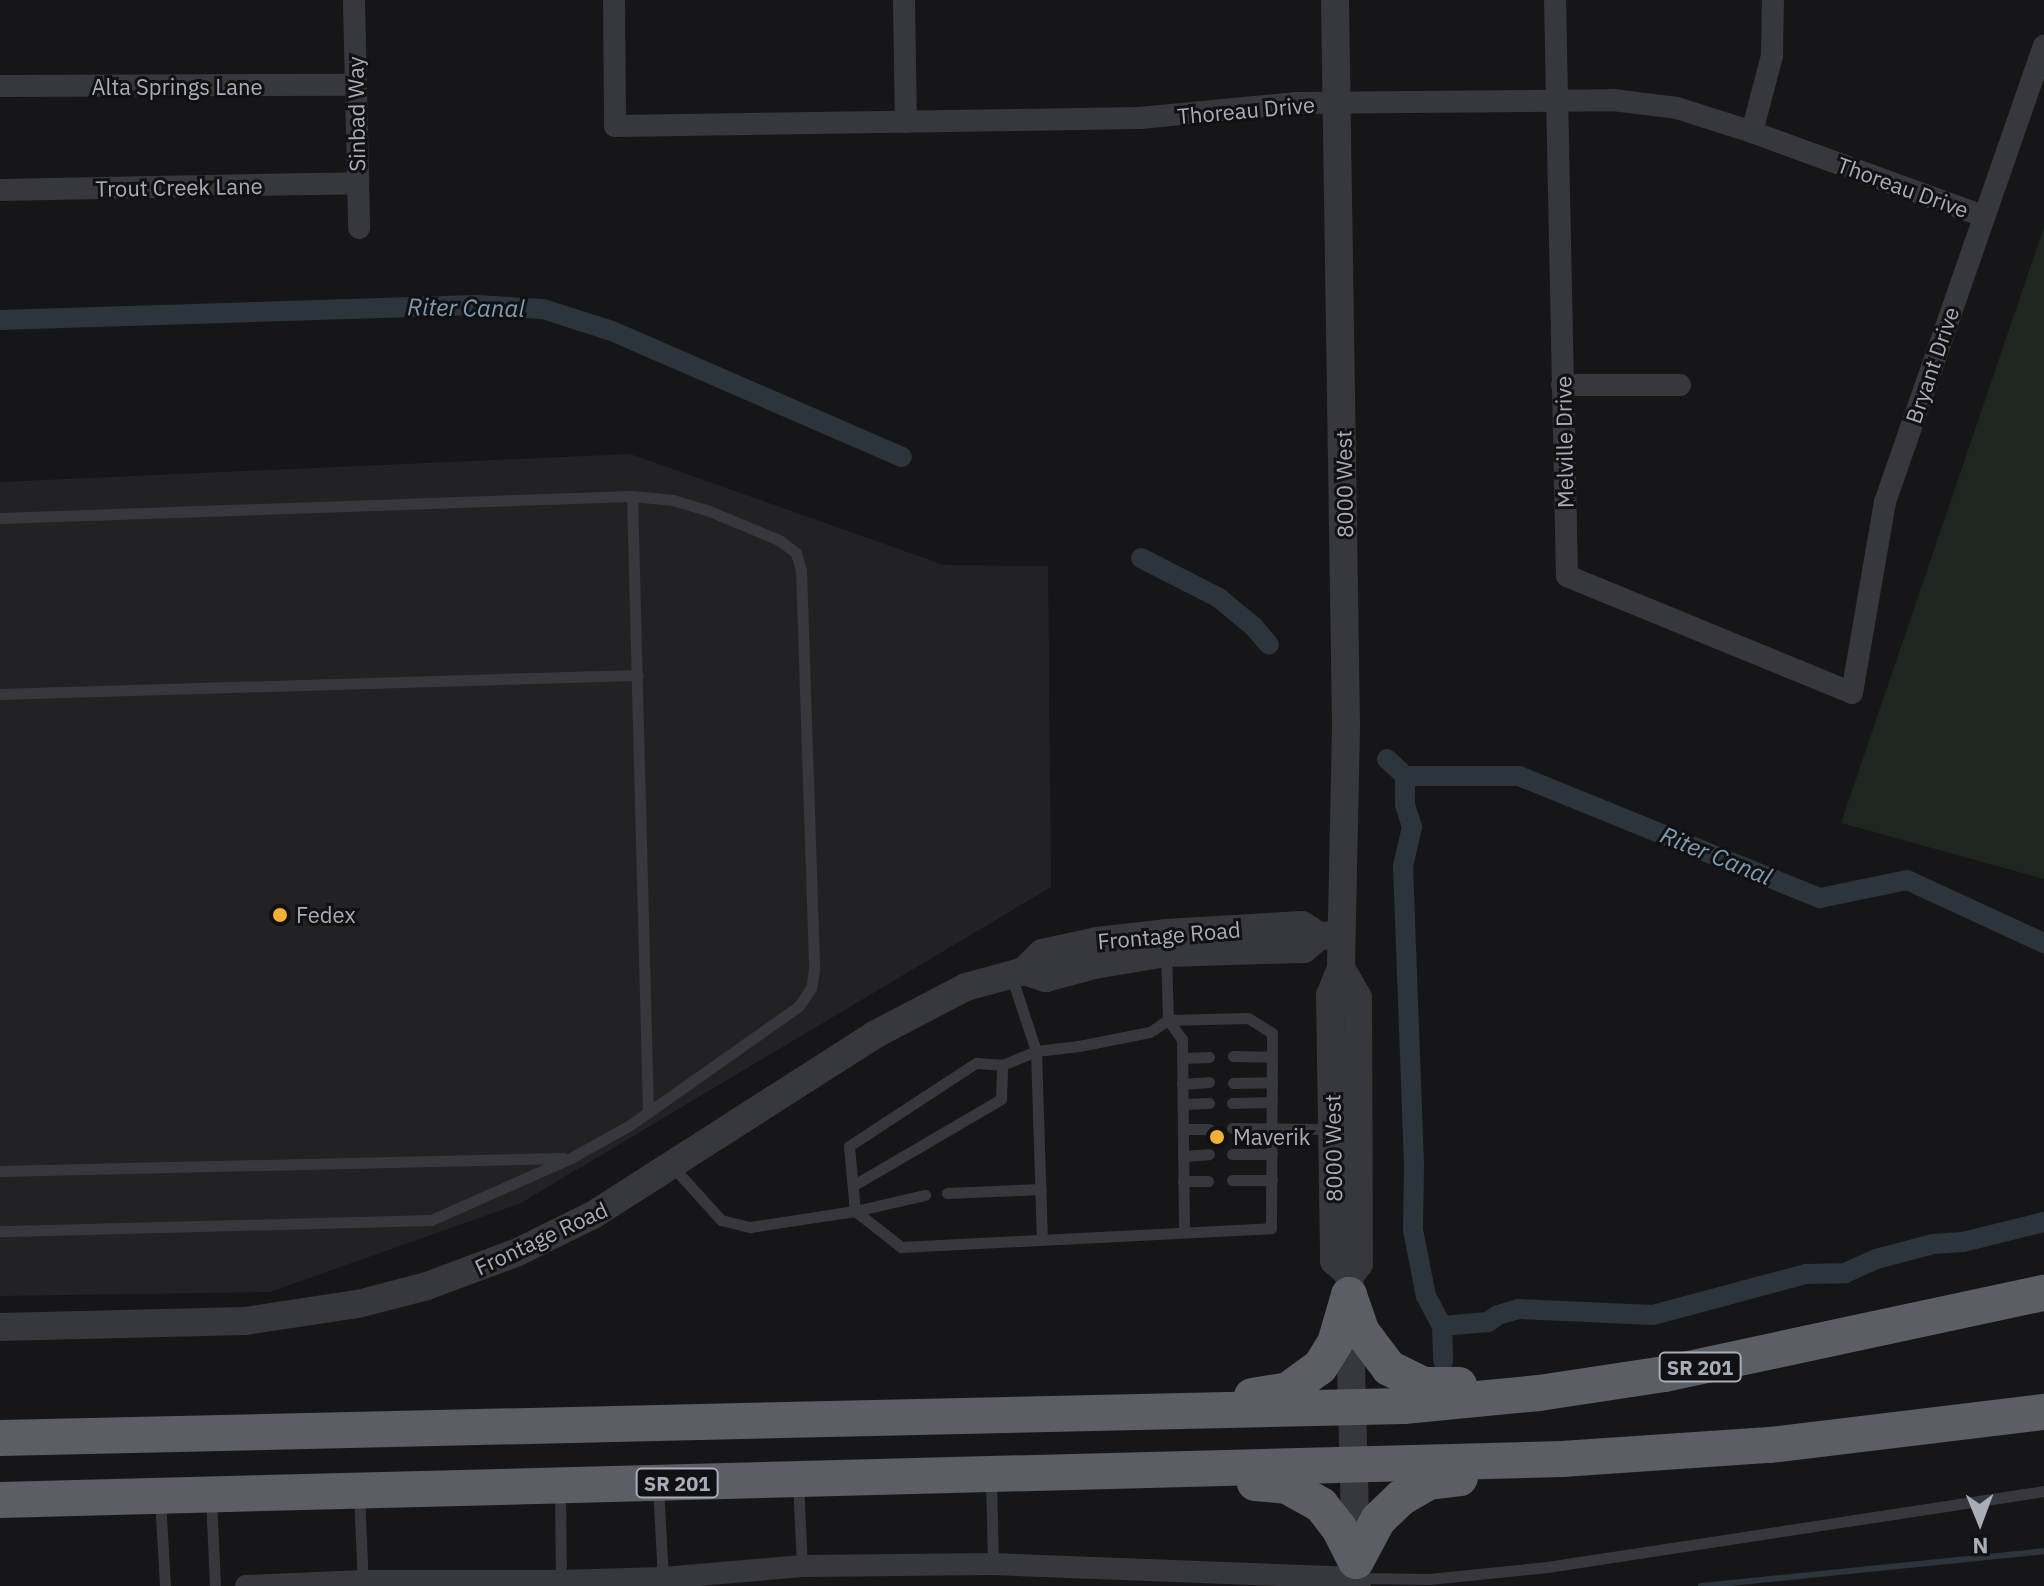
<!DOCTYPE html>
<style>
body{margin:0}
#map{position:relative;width:2044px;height:1586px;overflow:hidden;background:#161618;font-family:"IBM Plex Sans",sans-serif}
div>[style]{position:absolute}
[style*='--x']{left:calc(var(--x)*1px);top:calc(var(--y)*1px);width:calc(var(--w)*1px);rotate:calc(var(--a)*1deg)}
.built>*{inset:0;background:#222225}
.green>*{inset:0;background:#1e261f}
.stream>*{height:6px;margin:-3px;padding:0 3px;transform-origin:3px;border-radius:3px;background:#2c353c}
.canal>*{height:20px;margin:-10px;padding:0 10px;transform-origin:10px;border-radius:10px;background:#2c353c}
.service>*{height:11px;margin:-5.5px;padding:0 5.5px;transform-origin:5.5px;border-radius:5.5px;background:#37383d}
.minor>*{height:22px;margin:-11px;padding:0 11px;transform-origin:11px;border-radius:11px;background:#37383d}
.tertiary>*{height:28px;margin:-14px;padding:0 14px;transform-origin:14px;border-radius:14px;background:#37383d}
.trunk>*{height:36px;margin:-18px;padding:0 18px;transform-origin:18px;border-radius:18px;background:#5b5e65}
.dots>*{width:22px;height:22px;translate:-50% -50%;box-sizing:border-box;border:4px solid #111113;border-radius:50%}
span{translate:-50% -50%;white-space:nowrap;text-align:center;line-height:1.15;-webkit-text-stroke:6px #111113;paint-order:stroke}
.shield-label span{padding:2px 6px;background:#111113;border:2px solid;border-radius:6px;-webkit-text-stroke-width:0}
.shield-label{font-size:20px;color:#a8adb8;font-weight:700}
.street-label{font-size:22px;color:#a8adb8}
.poi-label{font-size:22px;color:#a8adb8}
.left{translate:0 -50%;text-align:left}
.water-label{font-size:24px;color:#7f9bb3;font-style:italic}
.north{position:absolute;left:1940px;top:1482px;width:80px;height:80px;-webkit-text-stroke:6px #111113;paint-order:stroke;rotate:179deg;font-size:22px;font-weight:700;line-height:32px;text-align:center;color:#a8adb8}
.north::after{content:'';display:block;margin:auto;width:28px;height:36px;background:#a8adb8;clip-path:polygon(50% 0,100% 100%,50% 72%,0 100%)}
</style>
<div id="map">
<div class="built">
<i style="clip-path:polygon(630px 454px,944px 565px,1048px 566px,1051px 887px,521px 1203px,270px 1292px,0 1296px,0 482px)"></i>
</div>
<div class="green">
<i style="clip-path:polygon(2044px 227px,2044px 879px,1841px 823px)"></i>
</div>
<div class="stream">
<i style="--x:1701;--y:1586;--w:345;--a:-5.8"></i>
</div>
<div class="canal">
<i style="--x:0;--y:320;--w:476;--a:-1.8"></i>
<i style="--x:476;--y:305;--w:67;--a:3.4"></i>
<i style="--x:543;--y:309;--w:72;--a:17.7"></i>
<i style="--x:612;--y:331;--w:316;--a:23.5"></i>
<i style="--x:1141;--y:558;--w:88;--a:27.1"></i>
<i style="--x:1219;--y:598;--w:45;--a:39.6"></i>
<i style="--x:1254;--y:627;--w:23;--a:50"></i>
<i style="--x:1387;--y:759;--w:25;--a:43"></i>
<i style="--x:1405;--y:776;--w:114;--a:0"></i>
<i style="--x:1519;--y:776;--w:325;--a:22.1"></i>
<i style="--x:1820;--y:898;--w:89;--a:-11.7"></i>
<i style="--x:1907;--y:880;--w:151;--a:24.7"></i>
<i style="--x:1405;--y:776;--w:29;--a:90"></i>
<i style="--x:1405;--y:805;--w:23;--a:72"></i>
<i style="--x:1412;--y:827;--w:39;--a:103"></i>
<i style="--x:1403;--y:865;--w:301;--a:87.9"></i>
<i style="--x:1414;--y:1166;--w:64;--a:90.9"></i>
<i style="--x:1413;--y:1230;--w:67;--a:78.9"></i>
<i style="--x:1426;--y:1296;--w:34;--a:62"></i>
<i style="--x:1442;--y:1326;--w:35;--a:88"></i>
<i style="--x:1442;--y:1326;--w:46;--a:-5"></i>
<i style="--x:1488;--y:1322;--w:12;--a:-35"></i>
<i style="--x:1498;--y:1315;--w:22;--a:-16"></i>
<i style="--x:1519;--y:1309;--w:134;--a:2.6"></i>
<i style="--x:1653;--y:1315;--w:158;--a:-15"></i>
<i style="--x:1806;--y:1274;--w:39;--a:-1"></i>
<i style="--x:1845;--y:1273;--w:34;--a:-24"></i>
<i style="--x:1876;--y:1259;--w:59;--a:-14.7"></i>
<i style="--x:1933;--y:1244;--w:30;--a:-4"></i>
<i style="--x:1963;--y:1242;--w:83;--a:-13.9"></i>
</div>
<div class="service">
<i style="--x:632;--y:496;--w:616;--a:88.51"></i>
<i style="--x:0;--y:518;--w:632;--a:-1.99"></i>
<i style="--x:632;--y:496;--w:41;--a:5.6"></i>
<i style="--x:673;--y:500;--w:38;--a:17"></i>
<i style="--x:709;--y:511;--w:76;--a:22.5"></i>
<i style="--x:779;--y:540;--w:21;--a:37"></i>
<i style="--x:796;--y:553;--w:18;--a:74"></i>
<i style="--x:801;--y:570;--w:400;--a:88.1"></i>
<i style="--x:814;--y:970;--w:18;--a:99"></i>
<i style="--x:811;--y:988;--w:22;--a:124"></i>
<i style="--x:799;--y:1006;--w:207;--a:144.8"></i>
<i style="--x:630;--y:1125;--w:68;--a:150.8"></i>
<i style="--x:571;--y:1158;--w:153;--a:156.1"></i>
<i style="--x:431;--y:1220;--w:431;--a:178.5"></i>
<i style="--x:0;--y:694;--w:638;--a:-1.71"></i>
<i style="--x:1011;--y:975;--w:80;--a:71.8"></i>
<i style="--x:1036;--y:1051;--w:187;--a:88.2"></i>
<i style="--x:1233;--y:1056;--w:39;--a:1"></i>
<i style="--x:1182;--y:1058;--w:27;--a:-2"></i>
<i style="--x:1233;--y:1083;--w:39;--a:-1"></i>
<i style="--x:1182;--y:1084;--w:27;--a:-4"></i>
<i style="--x:1232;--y:1103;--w:40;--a:-1.4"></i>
<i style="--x:1183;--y:1104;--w:26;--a:-2"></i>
<i style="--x:1232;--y:1128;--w:100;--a:0.6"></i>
<i style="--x:1183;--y:1129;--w:26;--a:0"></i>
<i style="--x:1232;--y:1154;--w:40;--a:0"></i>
<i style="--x:1183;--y:1156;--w:26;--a:-4"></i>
<i style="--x:673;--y:1167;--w:72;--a:47.8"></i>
<i style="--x:721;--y:1220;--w:30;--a:14"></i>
<i style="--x:750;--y:1227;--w:106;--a:-8.7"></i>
<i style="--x:855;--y:1211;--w:72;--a:-12.9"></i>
<i style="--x:0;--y:1171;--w:563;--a:-1.32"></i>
<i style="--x:1232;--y:1180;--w:40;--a:0"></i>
<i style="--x:1183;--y:1181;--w:25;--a:0"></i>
<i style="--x:854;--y:1185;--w:170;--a:-30.3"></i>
<i style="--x:1001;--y:1099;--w:34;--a:-88"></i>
<i style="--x:947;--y:1193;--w:94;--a:-2.4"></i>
<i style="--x:855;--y:1211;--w:58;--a:38"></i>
<i style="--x:901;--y:1247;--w:370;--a:-2.9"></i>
<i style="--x:1271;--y:1228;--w:195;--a:-89.7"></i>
<i style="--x:1272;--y:1033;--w:28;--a:-148"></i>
<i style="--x:1248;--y:1018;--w:80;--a:178.6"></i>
<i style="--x:1168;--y:1020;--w:66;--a:-91.7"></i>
<i style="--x:855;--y:1211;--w:65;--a:-95.3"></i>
<i style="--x:849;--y:1146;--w:152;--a:-33.2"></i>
<i style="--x:976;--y:1063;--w:26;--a:4"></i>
<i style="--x:1002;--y:1065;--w:37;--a:-22"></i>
<i style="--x:1036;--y:1051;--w:43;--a:-6.6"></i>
<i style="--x:1079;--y:1046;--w:72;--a:-11.2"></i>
<i style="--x:1150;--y:1032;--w:22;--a:-34"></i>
<i style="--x:1168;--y:1020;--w:24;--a:54"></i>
<i style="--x:1182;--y:1039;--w:193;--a:89.4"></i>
<i style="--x:991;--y:1477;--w:87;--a:88.7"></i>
<i style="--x:798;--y:1482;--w:84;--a:87.3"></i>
<i style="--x:658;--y:1486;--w:92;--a:86.9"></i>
<i style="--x:560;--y:1490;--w:91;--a:89.4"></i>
<i style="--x:359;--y:1494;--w:91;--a:87.5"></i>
<i style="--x:211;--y:1498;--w:88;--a:87.4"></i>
<i style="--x:160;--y:1499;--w:87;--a:86.7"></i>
<i style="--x:1357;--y:1578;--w:72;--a:0.8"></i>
<i style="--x:1429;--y:1579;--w:119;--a:-5.8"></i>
<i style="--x:1547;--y:1567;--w:503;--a:-8.69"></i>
</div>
<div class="minor">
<i style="--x:354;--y:0;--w:228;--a:88.7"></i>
<i style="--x:614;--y:0;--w:126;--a:89.5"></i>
<i style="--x:615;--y:126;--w:525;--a:-0.87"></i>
<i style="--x:1140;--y:118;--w:157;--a:-5.5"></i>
<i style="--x:1296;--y:103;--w:317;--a:-0.5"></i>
<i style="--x:1613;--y:100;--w:64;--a:7.1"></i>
<i style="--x:1677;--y:108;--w:79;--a:17.7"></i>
<i style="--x:1752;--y:132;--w:246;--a:20"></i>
<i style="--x:904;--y:0;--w:122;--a:89.1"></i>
<i style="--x:1555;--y:0;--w:576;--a:88.81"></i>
<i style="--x:1567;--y:576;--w:308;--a:22.3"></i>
<i style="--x:1852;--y:693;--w:194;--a:-80.2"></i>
<i style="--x:1885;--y:502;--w:483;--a:-70.8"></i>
<i style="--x:0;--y:86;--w:355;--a:-0.2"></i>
<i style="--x:1752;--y:132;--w:79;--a:-75.3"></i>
<i style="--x:1772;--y:56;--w:56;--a:-89"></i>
<i style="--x:0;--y:190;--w:358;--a:-1.1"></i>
<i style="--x:1562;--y:385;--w:118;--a:0"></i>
<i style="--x:246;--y:1586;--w:117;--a:-2.4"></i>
<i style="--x:363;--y:1581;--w:198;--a:0"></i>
<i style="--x:561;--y:1581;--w:102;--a:-1.7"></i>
<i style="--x:663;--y:1578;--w:140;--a:-4.9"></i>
<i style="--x:802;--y:1566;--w:191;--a:-0.6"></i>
<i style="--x:993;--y:1564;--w:363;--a:2.2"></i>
</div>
<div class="tertiary">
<i style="--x:1335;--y:0;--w:727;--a:89.13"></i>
<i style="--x:1346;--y:727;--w:241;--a:91.2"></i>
<i style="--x:1341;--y:968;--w:29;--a:112"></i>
<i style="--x:1330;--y:995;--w:266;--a:89.1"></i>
<i style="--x:1334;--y:1261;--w:21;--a:41"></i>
<i style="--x:1341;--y:968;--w:34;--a:60"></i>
<i style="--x:1358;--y:998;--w:266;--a:89.8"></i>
<i style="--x:1359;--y:1264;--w:14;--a:129"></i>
<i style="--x:1350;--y:1275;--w:15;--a:94"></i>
<i style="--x:1349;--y:1290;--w:296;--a:88.5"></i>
<i style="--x:1024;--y:971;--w:23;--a:18"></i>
<i style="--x:1046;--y:978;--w:50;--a:-15.2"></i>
<i style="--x:1094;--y:965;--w:73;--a:-9.5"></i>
<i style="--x:1166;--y:953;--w:138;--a:-1.7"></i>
<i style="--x:1304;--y:949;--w:20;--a:-41"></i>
<i style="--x:0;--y:1327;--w:245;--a:-1.4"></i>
<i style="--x:245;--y:1321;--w:114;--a:-8.6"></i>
<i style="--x:358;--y:1304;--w:71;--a:-14.6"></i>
<i style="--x:427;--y:1286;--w:97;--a:-20.5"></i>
<i style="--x:518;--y:1252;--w:84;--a:-26.3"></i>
<i style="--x:593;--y:1215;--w:334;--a:-32.6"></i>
<i style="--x:874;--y:1035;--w:104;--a:-27.6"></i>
<i style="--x:966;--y:987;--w:60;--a:-15.4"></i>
<i style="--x:1024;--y:971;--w:25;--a:-45"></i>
<i style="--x:1042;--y:953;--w:56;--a:-12.3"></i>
<i style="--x:1097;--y:941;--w:69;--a:-6.6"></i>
<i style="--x:1166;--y:933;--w:136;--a:-3.4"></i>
<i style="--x:1302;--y:925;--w:20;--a:33"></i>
<i style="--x:1319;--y:936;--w:22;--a:-3"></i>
</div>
<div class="trunk">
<i style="--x:1349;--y:1295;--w:39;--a:71"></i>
<i style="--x:1362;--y:1332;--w:45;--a:53.1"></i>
<i style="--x:1389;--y:1368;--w:39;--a:26"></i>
<i style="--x:1424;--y:1385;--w:35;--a:0"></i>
<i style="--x:1252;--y:1396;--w:36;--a:-9"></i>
<i style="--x:1288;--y:1390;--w:39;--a:-36"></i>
<i style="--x:1320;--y:1367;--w:28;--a:-58"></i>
<i style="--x:1335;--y:1343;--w:50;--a:-73.7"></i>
<i style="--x:0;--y:1438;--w:1404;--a:-1.31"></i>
<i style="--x:1404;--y:1406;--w:136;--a:-5.5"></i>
<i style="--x:1539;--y:1393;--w:127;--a:-8.6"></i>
<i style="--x:1665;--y:1374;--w:388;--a:-12.1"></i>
<i style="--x:1255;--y:1483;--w:32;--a:5"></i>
<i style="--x:1287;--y:1486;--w:39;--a:29"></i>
<i style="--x:1321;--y:1505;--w:29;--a:52"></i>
<i style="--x:1339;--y:1528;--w:37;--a:63"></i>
<i style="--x:0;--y:1500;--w:1563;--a:-1.5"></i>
<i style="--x:1562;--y:1459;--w:208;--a:-3.9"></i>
<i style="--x:1770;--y:1445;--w:276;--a:-6.9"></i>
<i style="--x:1356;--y:1561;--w:47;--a:-61.8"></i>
<i style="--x:1378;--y:1520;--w:32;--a:-44"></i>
<i style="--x:1401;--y:1498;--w:32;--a:-30"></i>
<i style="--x:1429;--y:1482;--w:31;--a:-7"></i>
</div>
<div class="dots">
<i style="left:280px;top:915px;background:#f2b134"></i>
<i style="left:1217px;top:1137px;background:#f2b134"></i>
</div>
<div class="shield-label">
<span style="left:1700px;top:1367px">SR 201</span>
<span style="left:677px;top:1483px">SR 201</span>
</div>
<div class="street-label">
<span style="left:177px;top:87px">Alta Springs Lane</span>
<span style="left:1246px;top:110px;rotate:-5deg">Thoreau Drive</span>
<span style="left:356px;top:114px;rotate:-91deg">Sinbad Way</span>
<span style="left:179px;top:187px;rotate:-1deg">Trout Creek Lane</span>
<span style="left:1903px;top:187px;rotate:20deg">Thoreau Drive</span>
<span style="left:1932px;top:365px;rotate:-71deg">Bryant Drive</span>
<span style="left:1564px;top:442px;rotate:-91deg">Melville Drive</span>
<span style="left:1344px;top:484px;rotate:-91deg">8000 West</span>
<span style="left:1169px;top:935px;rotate:-5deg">Frontage Road</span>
<span style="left:1333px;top:1148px;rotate:-91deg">8000 West</span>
<span style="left:541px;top:1238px;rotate:-25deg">Frontage Road</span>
</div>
<div class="poi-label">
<span class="left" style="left:296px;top:915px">Fedex</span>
<span class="left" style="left:1233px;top:1137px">Maverik</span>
</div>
<div class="water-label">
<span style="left:466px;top:308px;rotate:1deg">Riter Canal</span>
<span style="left:1716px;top:856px;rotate:22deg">Riter Canal</span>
</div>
<div class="north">N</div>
</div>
